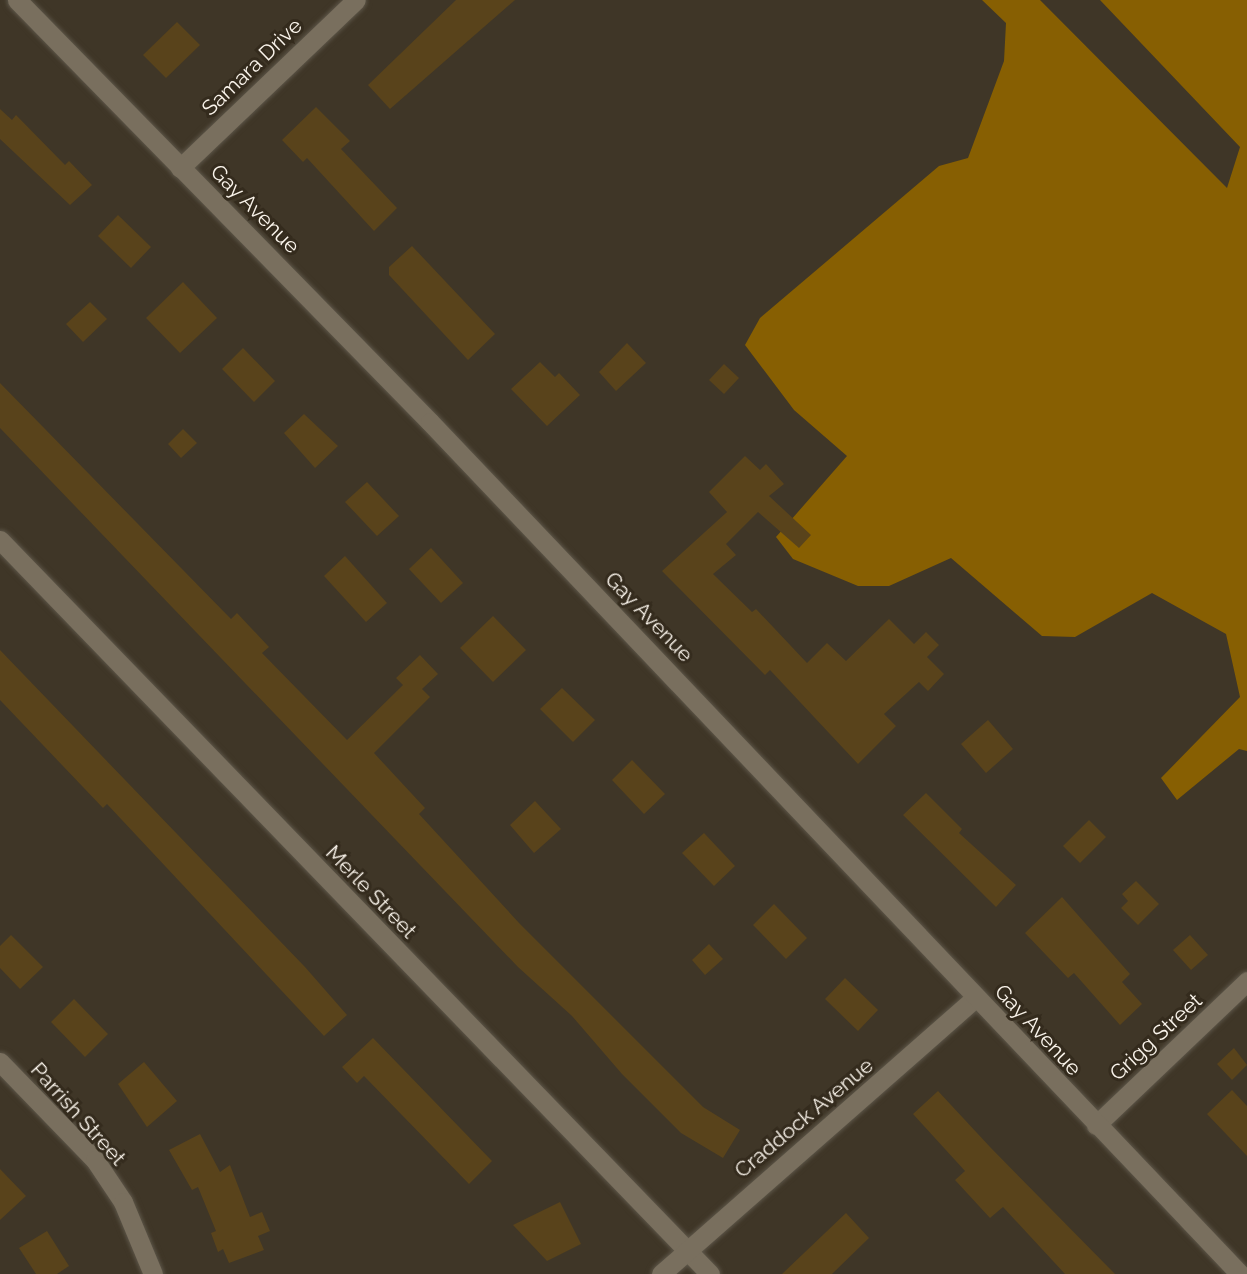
<!DOCTYPE html>
<style>
body{margin:0}
#map{position:relative;width:1247px;height:1274px;overflow:hidden;background:#3f3627;font-family:Raleway,sans-serif}
div>[style]{position:absolute}
[style*='--x']{left:calc(var(--x)*1px);top:calc(var(--y)*1px);width:calc(var(--w)*1px);rotate:calc(var(--a)*1deg)}
.forest>*{inset:0;background:#875f02}
.building>*{inset:0;background:#59431b}
.roads{filter:drop-shadow(0 0 2px #5c5548) drop-shadow(0 0 2px #5c5548)}
.minor>*{height:19px;margin:-9.5px;padding:0 9.5px;transform-origin:9.5px;border-radius:9.5px;background:#796f5e}
.tertiary>*{height:19px;margin:-9.5px;padding:0 9.5px;transform-origin:9.5px;border-radius:9.5px;background:#796f5e}
span{translate:-50% -50%;white-space:nowrap;text-align:center;line-height:1.15;-webkit-text-stroke:6px #342b1d;paint-order:stroke}
.street-label{font-size:21px;color:#faf4eb}
</style>
<div id="map">
<div class="forest">
<i style="clip-path:polygon(982px 0,1040px 0,1227px 188px,1240px 147px,1100px 0,1247px 0,1247px 751px,1239px 749px,1177px 800px,1161px 778px,1240px 697px,1226px 634px,1152px 593px,1075px 637px,1042px 636px,951px 558px,889px 586px,858px 586px,793px 559px,776px 537px,847px 456px,794px 410px,745px 345px,760px 318px,939px 166px,968px 158px,1004px 61px,1006px 23px)"></i>
</div>
<div class="building">
<i style="clip-path:polygon(456px 0,515px 0,390px 109px,368px 85px)"></i>
<i style="clip-path:polygon(177px 22px,200px 45px,166px 78px,143px 55px)"></i>
<i style="clip-path:polygon(316px 107px,350px 141px,341px 149px,397px 208px,374px 231px,307px 158px,303px 162px,282px 140px)"></i>
<i style="clip-path:polygon(0 109px,12px 120px,16px 115px,65px 165px,69px 161px,92px 185px,70px 205px,0 139px)"></i>
<i style="clip-path:polygon(118px 215px,151px 247px,131px 268px,98px 236px)"></i>
<i style="clip-path:polygon(412px 246px,495px 334px,468px 360px,389px 275px,389px 267px)"></i>
<i style="clip-path:polygon(183px 282px,217px 318px,180px 353px,146px 318px)"></i>
<i style="clip-path:polygon(90px 302px,107px 319px,83px 342px,66px 324px)"></i>
<i style="clip-path:polygon(627px 343px,646px 363px,616px 391px,599px 372px)"></i>
<i style="clip-path:polygon(243px 348px,275px 381px,254px 402px,222px 369px)"></i>
<i style="clip-path:polygon(540px 362px,555px 377px,559px 373px,580px 395px,547px 426px,511px 389px)"></i>
<i style="clip-path:polygon(724px 364px,739px 378px,724px 394px,709px 380px)"></i>
<i style="clip-path:polygon(0 383px,231px 619px,237px 613px,269px 647px,262px 653px,347px 740px,403px 685px,396px 678px,420px 655px,438px 674px,422px 689px,430px 697px,374px 753px,425px 808px,419px 814px,520px 924px,703px 1107px,740px 1130px,723px 1158px,681px 1133px,622px 1074px,572px 1016px,518px 967px,0 428px)"></i>
<i style="clip-path:polygon(304px 414px,338px 446px,315px 468px,284px 433px)"></i>
<i style="clip-path:polygon(183px 429px,197px 443px,181px 458px,168px 444px)"></i>
<i style="clip-path:polygon(745px 456px,760px 470px,766px 464px,784px 484px,769px 496px,811px 535px,799px 548px,758px 512px,726px 544px,736px 555px,713px 574px,752px 612px,756px 609px,807px 663px,827px 643px,846px 661px,889px 619px,914px 644px,926px 632px,939px 645px,927px 657px,944px 674px,928px 691px,919px 682px,884px 714px,896px 726px,858px 764px,770px 670px,765px 675px,662px 571px,727px 512px,709px 492px)"></i>
<i style="clip-path:polygon(367px 482px,399px 516px,377px 536px,345px 502px)"></i>
<i style="clip-path:polygon(431px 548px,463px 583px,441px 603px,409px 569px)"></i>
<i style="clip-path:polygon(345px 556px,387px 603px,366px 622px,324px 576px)"></i>
<i style="clip-path:polygon(493px 616px,526px 650px,493px 682px,460px 648px)"></i>
<i style="clip-path:polygon(0 650px,305px 967px,347px 1015px,324px 1036px,107px 804px,103px 808px,0 700px)"></i>
<i style="clip-path:polygon(562px 688px,595px 720px,573px 742px,540px 709px)"></i>
<i style="clip-path:polygon(988px 720px,1013px 749px,986px 773px,961px 744px)"></i>
<i style="clip-path:polygon(632px 760px,665px 794px,644px 814px,612px 780px)"></i>
<i style="clip-path:polygon(926px 793px,962px 829px,959px 833px,1016px 885px,996px 907px,903px 815px)"></i>
<i style="clip-path:polygon(535px 801px,561px 829px,534px 853px,510px 825px)"></i>
<i style="clip-path:polygon(1089px 820px,1106px 837px,1080px 863px,1063px 846px)"></i>
<i style="clip-path:polygon(704px 833px,735px 866px,714px 886px,682px 853px)"></i>
<i style="clip-path:polygon(1136px 881px,1159px 904px,1138px 925px,1121px 908px,1128px 901px,1122px 894px)"></i>
<i style="clip-path:polygon(1062px 897px,1130px 974px,1122px 982px,1142px 1004px,1120px 1025px,1074px 973px,1068px 978px,1025px 933px)"></i>
<i style="clip-path:polygon(774px 904px,807px 938px,786px 959px,753px 925px)"></i>
<i style="clip-path:polygon(11px 935px,43px 967px,20px 989px,0 968px,0 946px)"></i>
<i style="clip-path:polygon(1190px 935px,1208px 955px,1191px 970px,1173px 950px)"></i>
<i style="clip-path:polygon(709px 944px,723px 959px,705px 975px,692px 960px)"></i>
<i style="clip-path:polygon(845px 978px,878px 1010px,858px 1031px,825px 999px)"></i>
<i style="clip-path:polygon(74px 999px,108px 1034px,85px 1057px,51px 1022px)"></i>
<i style="clip-path:polygon(373px 1038px,492px 1161px,469px 1184px,364px 1076px,357px 1083px,342px 1067px)"></i>
<i style="clip-path:polygon(1234px 1048px,1247px 1065px,1232px 1080px,1217px 1064px)"></i>
<i style="clip-path:polygon(144px 1062px,177px 1101px,147px 1127px,118px 1084px)"></i>
<i style="clip-path:polygon(1232px 1090px,1247px 1106px,1247px 1156px,1207px 1114px)"></i>
<i style="clip-path:polygon(938px 1091px,991px 1148px,1115px 1274px,1065px 1274px,1003px 1207px,990px 1218px,955px 1180px,965px 1171px,913px 1114px)"></i>
<i style="clip-path:polygon(200px 1134px,220px 1172px,230px 1165px,250px 1217px,262px 1212px,270px 1231px,258px 1236px,264px 1250px,229px 1263px,223px 1249px,218px 1252px,211px 1233px,216px 1231px,198px 1187px,192px 1190px,169px 1150px)"></i>
<i style="clip-path:polygon(0 1169px,26px 1196px,0 1220px)"></i>
<i style="clip-path:polygon(560px 1202px,581px 1244px,547px 1261px,513px 1225px)"></i>
<i style="clip-path:polygon(846px 1213px,869px 1238px,832px 1274px,782px 1274px)"></i>
<i style="clip-path:polygon(47px 1231px,69px 1266px,57px 1274px,36px 1274px,19px 1248px)"></i>
</div>
<div class="roads">
<div class="minor">
<i style="--x:180;--y:168;--w:243;--a:-43.7"></i>
<i style="--x:0;--y:540;--w:1021;--a:45.95"></i>
<i style="--x:0;--y:1062;--w:136;--a:45.9"></i>
<i style="--x:95;--y:1160;--w:50;--a:56.3"></i>
<i style="--x:123;--y:1202;--w:78;--a:67.4"></i>
<i style="--x:1096;--y:1125;--w:209;--a:-43.6"></i>
<i style="--x:661;--y:1274;--w:419;--a:-41.3"></i>
</div>
<div class="tertiary">
<i style="--x:17;--y:0;--w:590;--a:45.62"></i>
<i style="--x:430;--y:422;--w:1176;--a:46.45"></i>
</div>
</div>
<div class="street-label">
<span style="left:252px;top:67px;rotate:-44deg">Samara Drive</span>
<span style="left:255px;top:209px;rotate:45deg">Gay Avenue</span>
<span style="left:649px;top:617px;rotate:46deg">Gay Avenue</span>
<span style="left:371px;top:892px;rotate:46deg">Merle Street</span>
<span style="left:1038px;top:1030px;rotate:47deg">Gay Avenue</span>
<span style="left:1156px;top:1037px;rotate:-43deg">Grigg Street</span>
<span style="left:78px;top:1114px;rotate:48deg">Parrish Street</span>
<span style="left:804px;top:1118px;rotate:-40deg">Craddock Avenue</span>
</div>
</div>
